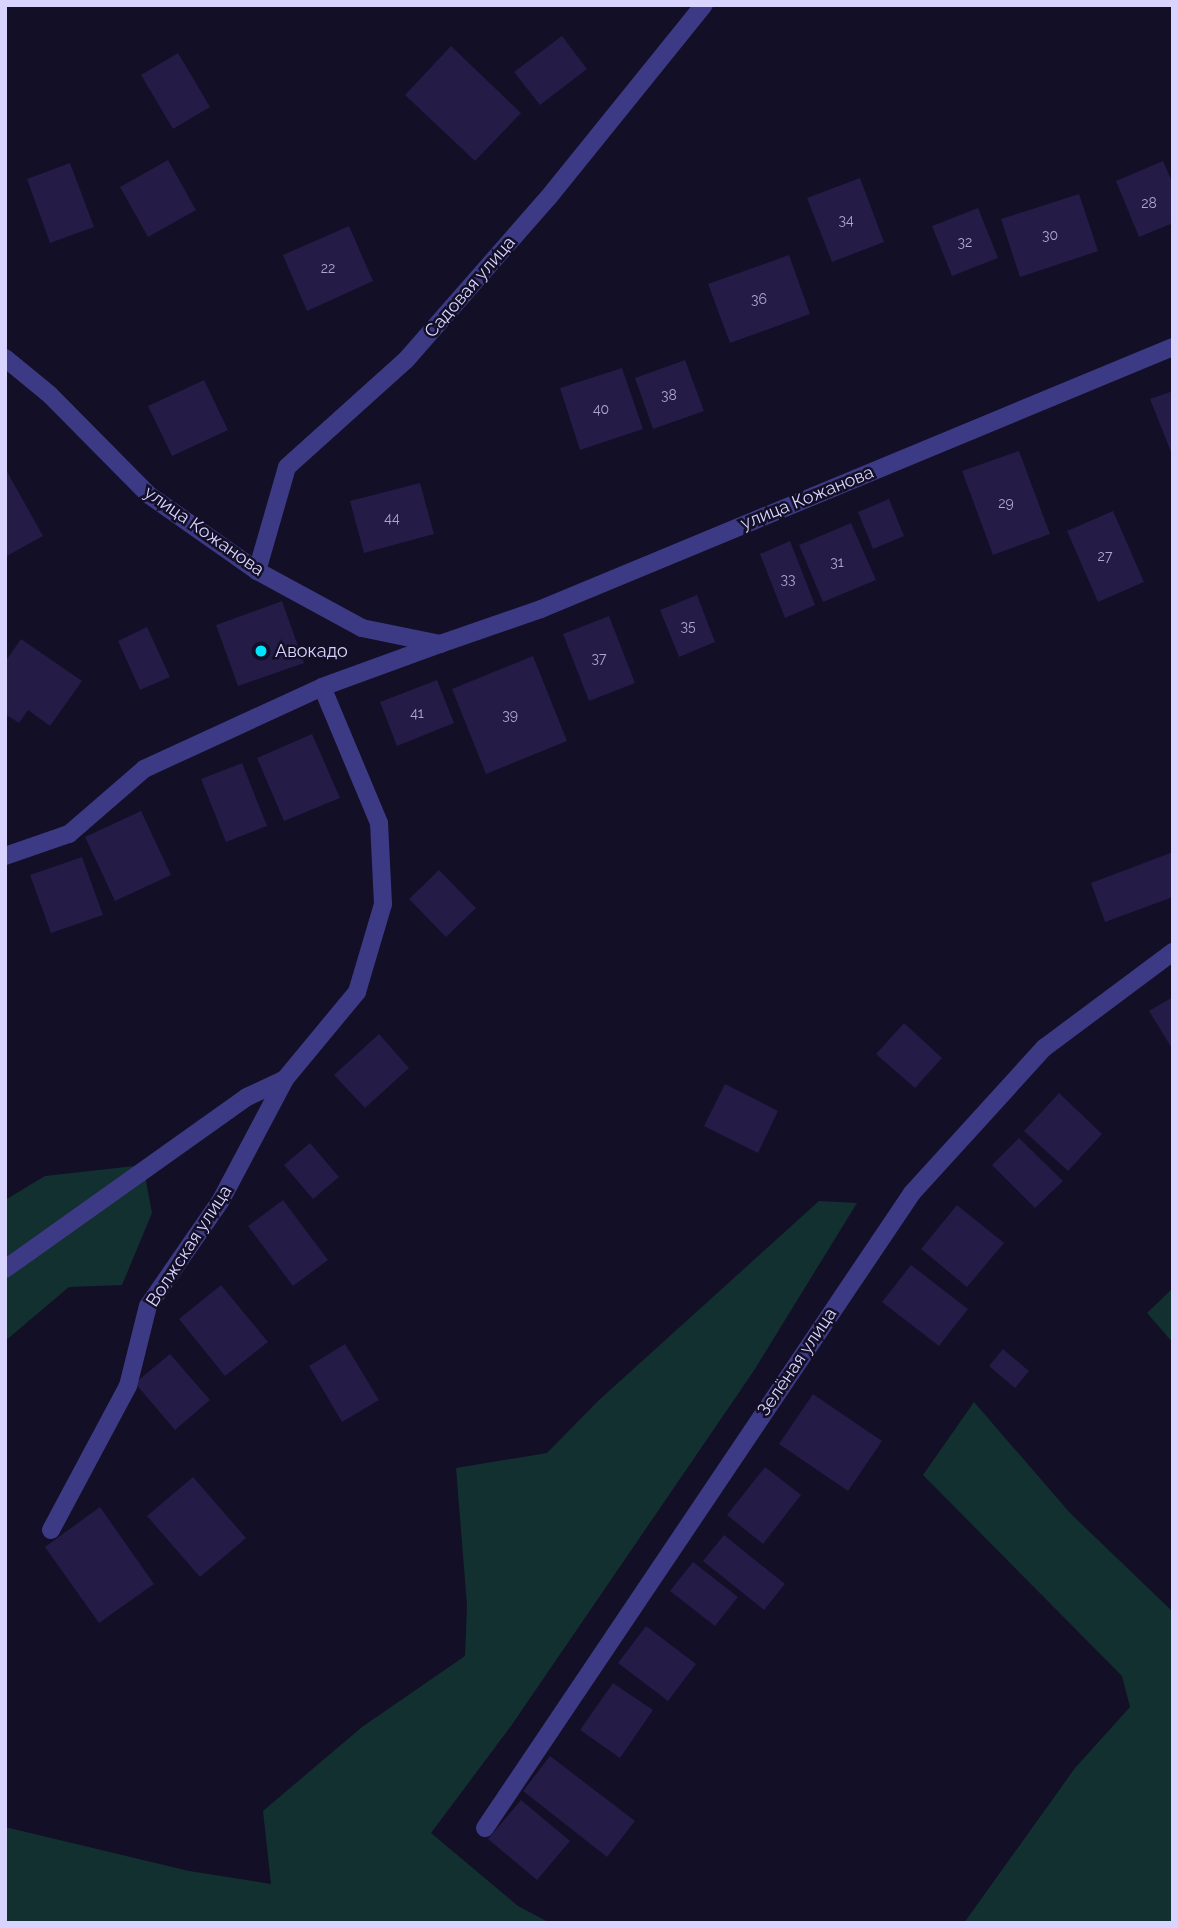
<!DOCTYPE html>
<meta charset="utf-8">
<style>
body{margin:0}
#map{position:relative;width:1178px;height:1928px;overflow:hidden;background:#130f26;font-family:Raleway,sans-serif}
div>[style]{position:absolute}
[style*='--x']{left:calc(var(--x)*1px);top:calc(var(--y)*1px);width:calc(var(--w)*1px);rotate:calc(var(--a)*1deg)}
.green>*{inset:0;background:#12302f}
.building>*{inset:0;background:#241b47}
.minor>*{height:18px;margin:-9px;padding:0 9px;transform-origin:9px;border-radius:9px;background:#3d3a85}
.tertiary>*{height:18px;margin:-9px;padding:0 9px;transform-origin:9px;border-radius:9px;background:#3d3a85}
.dots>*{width:19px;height:19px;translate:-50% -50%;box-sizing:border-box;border:4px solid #130f26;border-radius:50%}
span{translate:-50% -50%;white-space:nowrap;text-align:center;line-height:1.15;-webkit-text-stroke:5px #130f26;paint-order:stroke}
.number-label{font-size:14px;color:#aca6d1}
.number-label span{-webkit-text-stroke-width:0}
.street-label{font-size:18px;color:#d9d4ff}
.poi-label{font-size:18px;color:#d9d4ff}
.left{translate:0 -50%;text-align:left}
.frame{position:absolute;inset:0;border:7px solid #d9d4ff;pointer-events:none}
</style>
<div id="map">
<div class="green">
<i style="clip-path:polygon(143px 1165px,152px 1213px,122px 1285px,69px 1287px,5px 1341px,5px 1200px,45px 1176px)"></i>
<i style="clip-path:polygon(819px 1201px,857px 1203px,753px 1372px,511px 1726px,431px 1833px,518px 1906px,550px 1923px,5px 1923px,5px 1827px,189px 1871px,271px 1884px,263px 1811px,362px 1727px,465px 1656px,467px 1605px,456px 1468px,547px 1453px,598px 1401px)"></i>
<i style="clip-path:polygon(1173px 1288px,1173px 1343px,1147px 1313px)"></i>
<i style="clip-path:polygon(974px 1402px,1070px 1513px,1173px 1612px,1173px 1923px,964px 1923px,1075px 1768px,1130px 1707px,1122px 1676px,923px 1475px)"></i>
</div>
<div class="building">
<i style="clip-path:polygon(562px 36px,587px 69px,540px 105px,514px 72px)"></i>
<i style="clip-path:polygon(451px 46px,521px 113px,475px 161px,405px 95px)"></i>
<i style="clip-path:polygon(178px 53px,210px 107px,173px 129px,141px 75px)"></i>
<i style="clip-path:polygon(168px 160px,196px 210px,148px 237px,120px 187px)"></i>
<i style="clip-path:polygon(1163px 161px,1173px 184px,1173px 223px,1139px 237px,1116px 181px)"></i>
<i style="clip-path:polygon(70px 163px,94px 227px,50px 243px,27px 179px)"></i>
<i style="clip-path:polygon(860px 178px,884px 242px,832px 262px,807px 198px)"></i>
<i style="clip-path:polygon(1079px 194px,1098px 251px,1020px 277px,1001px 219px)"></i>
<i style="clip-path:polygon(978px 208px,998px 258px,952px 276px,932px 226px)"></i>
<i style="clip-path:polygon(349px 226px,373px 281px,307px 311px,283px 255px)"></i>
<i style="clip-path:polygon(789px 255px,810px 314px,730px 343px,708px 284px)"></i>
<i style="clip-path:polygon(685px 360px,704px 411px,653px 429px,635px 378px)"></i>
<i style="clip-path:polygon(622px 368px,643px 429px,580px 450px,560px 388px)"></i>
<i style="clip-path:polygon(204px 380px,228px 430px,172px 456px,148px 406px)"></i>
<i style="clip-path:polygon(1173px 391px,1173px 451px,1171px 452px,1150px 399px)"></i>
<i style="clip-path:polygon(1019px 451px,1050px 534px,993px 555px,962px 471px)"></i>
<i style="clip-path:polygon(5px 468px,43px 536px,5px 557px)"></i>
<i style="clip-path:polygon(420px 483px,434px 534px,364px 553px,350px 501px)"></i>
<i style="clip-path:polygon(889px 499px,904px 536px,873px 549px,858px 512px)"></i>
<i style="clip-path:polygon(1113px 511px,1144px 582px,1098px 602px,1067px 531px)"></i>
<i style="clip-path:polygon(851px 523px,876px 580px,823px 602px,799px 545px)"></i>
<i style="clip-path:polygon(790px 541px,815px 605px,785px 618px,760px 554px)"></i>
<i style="clip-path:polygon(697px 595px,715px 642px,679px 657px,660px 610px)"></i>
<i style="clip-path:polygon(282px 601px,304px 663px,238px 686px,216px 625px)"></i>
<i style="clip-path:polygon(609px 616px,635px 683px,589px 701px,563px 634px)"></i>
<i style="clip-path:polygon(147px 627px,170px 677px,140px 690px,118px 641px)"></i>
<i style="clip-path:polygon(21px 639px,82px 681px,50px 726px,28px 710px,19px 723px,5px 714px,5px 662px)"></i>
<i style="clip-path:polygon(533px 656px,567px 741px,486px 774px,452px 689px)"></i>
<i style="clip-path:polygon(437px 680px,454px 723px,397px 746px,380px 702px)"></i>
<i style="clip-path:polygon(312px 734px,340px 798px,284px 821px,257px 758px)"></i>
<i style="clip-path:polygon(242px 763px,267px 826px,226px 842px,201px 779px)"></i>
<i style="clip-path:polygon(141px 811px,171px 875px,115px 901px,85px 837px)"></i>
<i style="clip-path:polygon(1173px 852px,1173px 897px,1105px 922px,1091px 883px)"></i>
<i style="clip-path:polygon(82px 857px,103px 915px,51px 933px,30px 875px)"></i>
<i style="clip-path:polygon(439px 870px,476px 908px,446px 937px,409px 899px)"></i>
<i style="clip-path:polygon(1173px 997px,1173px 1050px,1149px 1011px)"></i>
<i style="clip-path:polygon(904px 1023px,942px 1058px,915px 1088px,876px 1054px)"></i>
<i style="clip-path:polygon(379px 1034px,409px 1068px,365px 1108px,334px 1075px)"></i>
<i style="clip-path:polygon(725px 1084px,778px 1111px,758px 1153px,704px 1126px)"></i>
<i style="clip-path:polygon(1059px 1093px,1102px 1134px,1068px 1171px,1024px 1131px)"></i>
<i style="clip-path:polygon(1019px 1138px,1063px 1181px,1035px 1208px,992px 1165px)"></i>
<i style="clip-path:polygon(310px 1143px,339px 1177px,313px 1199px,284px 1165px)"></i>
<i style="clip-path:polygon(283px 1200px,328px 1260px,293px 1286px,248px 1226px)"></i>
<i style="clip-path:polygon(957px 1205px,1004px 1243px,967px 1287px,921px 1249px)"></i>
<i style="clip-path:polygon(911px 1265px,968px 1309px,939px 1346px,882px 1302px)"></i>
<i style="clip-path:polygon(221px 1285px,268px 1342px,225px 1376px,179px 1319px)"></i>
<i style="clip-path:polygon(345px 1344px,379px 1400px,342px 1422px,309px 1366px)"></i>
<i style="clip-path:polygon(1003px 1349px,1029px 1371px,1015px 1388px,989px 1366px)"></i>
<i style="clip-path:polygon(170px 1354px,210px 1400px,175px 1430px,135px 1383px)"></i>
<i style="clip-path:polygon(813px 1394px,882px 1441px,848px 1491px,779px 1444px)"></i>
<i style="clip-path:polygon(765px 1467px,801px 1495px,763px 1544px,727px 1515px)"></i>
<i style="clip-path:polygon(193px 1477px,246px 1538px,200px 1577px,147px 1516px)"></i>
<i style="clip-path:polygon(100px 1507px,154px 1584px,99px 1623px,45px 1547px)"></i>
<i style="clip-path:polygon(724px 1535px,785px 1584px,764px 1610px,703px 1561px)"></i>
<i style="clip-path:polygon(693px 1562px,738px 1597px,715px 1626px,670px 1591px)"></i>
<i style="clip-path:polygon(646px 1626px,696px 1664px,668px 1701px,618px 1663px)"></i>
<i style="clip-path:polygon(613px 1683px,653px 1710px,620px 1758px,580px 1730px)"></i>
<i style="clip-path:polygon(550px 1756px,635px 1821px,607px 1857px,523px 1791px)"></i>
<i style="clip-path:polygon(521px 1800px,570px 1841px,537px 1880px,488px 1839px)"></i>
</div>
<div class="minor">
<i style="--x:257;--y:571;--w:108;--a:-73.9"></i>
<i style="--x:287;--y:467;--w:160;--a:-42"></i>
<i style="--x:406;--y:360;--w:215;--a:-48.8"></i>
<i style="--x:548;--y:198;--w:248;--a:-51.1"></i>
<i style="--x:5;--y:856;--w:68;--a:-19"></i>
<i style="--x:69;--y:834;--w:99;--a:-40.9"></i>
<i style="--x:144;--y:769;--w:196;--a:-24.7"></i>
<i style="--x:322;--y:687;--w:126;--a:-20"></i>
<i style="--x:5;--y:1269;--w:297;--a:-35.4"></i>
<i style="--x:247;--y:1097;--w:42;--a:-25.3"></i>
<i style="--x:51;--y:1530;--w:163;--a:-61.9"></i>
<i style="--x:128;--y:1386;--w:82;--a:-76"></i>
<i style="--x:148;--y:1306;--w:129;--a:-55.4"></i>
<i style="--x:221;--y:1200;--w:137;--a:-62.1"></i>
<i style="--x:285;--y:1079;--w:113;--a:-50.4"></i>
<i style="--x:357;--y:992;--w:92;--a:-73.5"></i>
<i style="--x:383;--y:904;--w:81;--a:-92.8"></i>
<i style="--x:379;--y:823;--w:147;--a:-112.7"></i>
<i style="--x:485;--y:1828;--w:765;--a:-56.08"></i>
<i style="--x:912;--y:1193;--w:196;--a:-47.7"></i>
<i style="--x:1044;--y:1048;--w:161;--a:-36.7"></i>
</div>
<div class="tertiary">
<i style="--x:5;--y:358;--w:58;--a:39.4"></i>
<i style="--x:50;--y:395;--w:141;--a:45.3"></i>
<i style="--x:149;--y:495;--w:132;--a:35.1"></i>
<i style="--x:257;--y:571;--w:119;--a:28.5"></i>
<i style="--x:362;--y:628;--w:80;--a:11.6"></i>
<i style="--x:440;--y:644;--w:107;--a:-19.1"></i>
<i style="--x:541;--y:609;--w:684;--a:-22.52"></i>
</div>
<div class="dots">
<i style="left:261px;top:651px;background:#00e5ff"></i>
</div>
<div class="number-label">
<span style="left:1149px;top:203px">28</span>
<span style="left:846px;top:220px">34</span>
<span style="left:1050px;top:235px">30</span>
<span style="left:965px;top:242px">32</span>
<span style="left:328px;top:268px">22</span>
<span style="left:759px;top:299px">36</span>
<span style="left:669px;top:395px">38</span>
<span style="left:601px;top:409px">40</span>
<span style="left:1006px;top:503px">29</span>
<span style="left:392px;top:518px">44</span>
<span style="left:1105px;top:556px">27</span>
<span style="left:837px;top:562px">31</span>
<span style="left:788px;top:579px">33</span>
<span style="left:688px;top:626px">35</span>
<span style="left:599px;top:658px">37</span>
<span style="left:417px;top:713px">41</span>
<span style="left:510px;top:715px">39</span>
</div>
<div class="street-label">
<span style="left:470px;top:287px;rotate:-49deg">Садовая улица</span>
<span style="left:807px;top:498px;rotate:-22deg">улица Кожанова</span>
<span style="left:204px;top:531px;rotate:35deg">улица Кожанова</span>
<span style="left:189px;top:1246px;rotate:-57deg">Волжская улица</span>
<span style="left:797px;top:1362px;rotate:-56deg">Зелёная улица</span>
</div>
<div class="poi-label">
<span class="left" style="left:275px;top:651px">Авокадо</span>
</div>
<div class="frame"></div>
</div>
